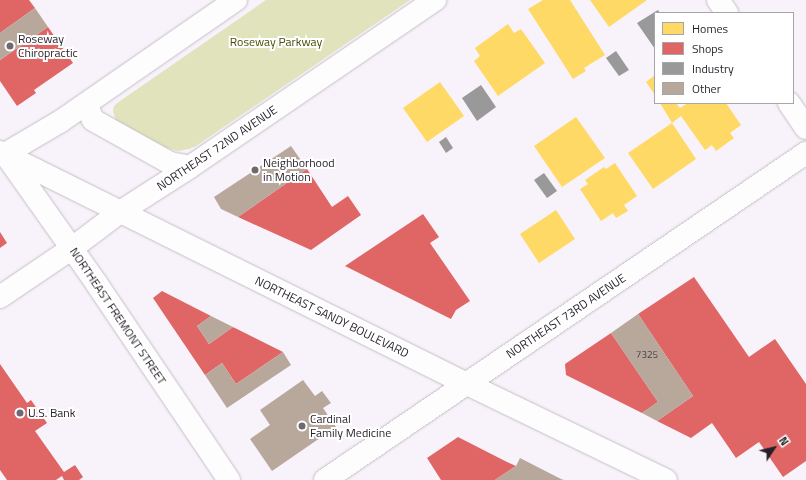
<!DOCTYPE html>
<style>
body{margin:0}
#map{position:relative;width:806px;height:480px;overflow:hidden;background:#f8f2fa;font-family:"Titillium Web",sans-serif}
div>[style]{position:absolute}
[style*='--x']{left:calc(var(--x)*1px);top:calc(var(--y)*1px);width:calc(var(--w)*1px);rotate:calc(var(--a)*1deg)}
.green>*{inset:0;background:#e0e3bb}
.homes>*{inset:0;background:#ffd966}
.shops>*{inset:0;background:#e06666}
.industry>*{inset:0;background:#999}
.building>*{inset:0;background:#b7a89b}
.roads{filter:drop-shadow(0 0 1px #c5bfc7) drop-shadow(0 0 1px #c5bfc7)}
.minor>*{height:22px;margin:-11px;padding:0 11px;transform-origin:11px;border-radius:11px;background:#fefdfe}
.tertiary>*{height:22px;margin:-11px;padding:0 11px;transform-origin:11px;border-radius:11px;background:#fefdfe}
.primary>*{height:22px;margin:-11px;padding:0 11px;transform-origin:11px;border-radius:11px;background:#fefdfe}
.dots>*{width:11px;height:11px;translate:-50% -50%;box-sizing:border-box;border:2px solid #fff;border-radius:50%}
span{translate:-50% -50%;white-space:nowrap;text-align:center;line-height:1.15;-webkit-text-stroke:4px #fff;paint-order:stroke}
.number-label{font-size:10px;color:#4a4145}
.number-label span{-webkit-text-stroke-width:0}
.poi-label{font-size:12px;color:#251f28}
.left{translate:0 -50%;text-align:left}
.park-label{font-size:12px;color:#494e04}
.street-label{font-size:12px;color:#251f28}
.legend{position:absolute;left:654px;top:12px;width:140px;height:92px;box-sizing:border-box;background:#fff;border:1px solid #a8a5a9;margin:0;padding:5px 7px;list-style:none;font-size:12px;color:#251f28}
.legend li{display:flex;align-items:center;gap:8px;height:20px}
.legend b{width:20px;border:1px solid #a8a5a9}
.north{position:absolute;left:754px;top:428px;width:40px;height:40px;-webkit-text-stroke:3px #fff;paint-order:stroke;rotate:55deg;font-size:11px;font-weight:700;line-height:16px;text-align:center;color:#251f28}
.north::after{content:'';display:block;margin:auto;width:14px;height:18px;background:#251f28;clip-path:polygon(50% 0,100% 100%,50% 72%,0 100%)}
</style>
<div id="map">
<div class="green">
<i style="clip-path:polygon(266px 0,410px 0,196px 146px,189px 149px,178px 151px,163px 147px,116px 121px,113px 111px,114px 106px,120px 101px)"></i>
</div>
<div class="homes">
<i style="clip-path:polygon(543px 0,570px 0,605px 55px,584px 68px,586px 71px,573px 79px,528px 9px)"></i>
<i style="clip-path:polygon(590px 0,647px 0,609px 27px)"></i>
<i style="clip-path:polygon(508px 24px,514px 33px,521px 29px,545px 63px,498px 96px,474px 61px,480px 56px,475px 48px)"></i>
<i style="clip-path:polygon(655px 75px,655px 95px,646px 82px)"></i>
<i style="clip-path:polygon(440px 82px,464px 116px,427px 142px,403px 108px)"></i>
<i style="clip-path:polygon(660px 103px,676px 103px,680px 108px,688px 103px,726px 103px,741px 125px,730px 133px,734px 138px,716px 151px,712px 145px,705px 150px,681px 116px,672px 123px)"></i>
<i style="clip-path:polygon(576px 117px,605px 158px,562px 187px,534px 146px)"></i>
<i style="clip-path:polygon(672px 123px,696px 159px,653px 189px,628px 153px)"></i>
<i style="clip-path:polygon(615px 163px,637px 196px,624px 205px,628px 211px,616px 218px,613px 213px,601px 221px,580px 189px,588px 184px,585px 180px,604px 167px,606px 169px)"></i>
<i style="clip-path:polygon(556px 210px,575px 239px,539px 263px,520px 234px)"></i>
</div>
<div class="shops">
<i style="clip-path:polygon(0 0,29px 0,35px 8px,0 33px)"></i>
<i style="clip-path:polygon(48px 27px,73px 63px,34px 90px,36px 93px,17px 106px,0 81px,0 60px)"></i>
<i style="clip-path:polygon(307px 169px,332px 207px,348px 196px,361px 215px,311px 250px,238px 217px)"></i>
<i style="clip-path:polygon(423px 214px,439px 237px,430px 243px,470px 301px,456px 310px,451px 319px,345px 266px)"></i>
<i style="clip-path:polygon(0 232px,7px 243px,0 248px)"></i>
<i style="clip-path:polygon(694px 277px,749px 357px,775px 339px,806px 384px,806px 461px,783px 477px,759px 442px,736px 458px,712px 423px,691px 438px,657px 421px,693px 396px,638px 314px)"></i>
<i style="clip-path:polygon(162px 291px,211px 316px,197px 326px,209px 344px,233px 327px,283px 352px,236px 384px,222px 363px,205px 375px,153px 298px)"></i>
<i style="clip-path:polygon(611px 333px,658px 402px,642px 413px,566px 375px,565px 364px)"></i>
<i style="clip-path:polygon(0 364px,27px 403px,31px 400px,47px 423px,35px 431px,64px 472px,75px 465px,83px 477px,79px 480px,64px 480px,62px 476px,56px 480px,7px 480px,0 470px)"></i>
<i style="clip-path:polygon(458px 437px,507px 462px,516px 466px,495px 480px,441px 480px,427px 458px)"></i>
</div>
<div class="industry">
<i style="clip-path:polygon(658px 10px,660px 13px,655px 13px,655px 49px,637px 23px)"></i>
<i style="clip-path:polygon(616px 51px,629px 70px,619px 76px,606px 58px)"></i>
<i style="clip-path:polygon(481px 85px,496px 107px,477px 121px,462px 98px)"></i>
<i style="clip-path:polygon(446px 137px,453px 148px,446px 153px,439px 142px)"></i>
<i style="clip-path:polygon(544px 173px,557px 191px,547px 198px,534px 180px)"></i>
</div>
<div class="building">
<i style="clip-path:polygon(35px 8px,48px 27px,0 60px,0 33px)"></i>
<i style="clip-path:polygon(291px 146px,307px 169px,238px 217px,221px 209px,214px 197px)"></i>
<i style="clip-path:polygon(638px 314px,693px 396px,657px 421px,642px 413px,658px 402px,611px 333px)"></i>
<i style="clip-path:polygon(211px 316px,233px 327px,209px 344px,197px 326px)"></i>
<i style="clip-path:polygon(283px 352px,291px 365px,227px 408px,205px 375px,222px 363px,236px 384px)"></i>
<i style="clip-path:polygon(303px 380px,315px 396px,322px 391px,331px 403px,323px 408px,336px 427px,272px 471px,250px 439px,270px 425px,260px 410px)"></i>
<i style="clip-path:polygon(520px 458px,561px 479px,564px 480px,495px 480px,516px 466px)"></i>
</div>
<div class="roads">
<div class="minor">
<i style="--x:718;--y:0;--w:16;--a:55"></i>
<i style="--x:789;--y:103;--w:30;--a:56"></i>
<i style="--x:0;--y:297;--w:86;--a:-34.1"></i>
<i style="--x:325;--y:480;--w:582;--a:-34.21"></i>
</div>
<div class="tertiary">
<i style="--x:86;--y:104;--w:17;--a:66"></i>
<i style="--x:93;--y:120;--w:88;--a:29.2"></i>
<i style="--x:170;--y:163;--w:20;--a:11"></i>
<i style="--x:71;--y:249;--w:61;--a:-37.1"></i>
<i style="--x:120;--y:212;--w:83;--a:-32.7"></i>
<i style="--x:190;--y:167;--w:297;--a:-34.3"></i>
<i style="--x:229;--y:480;--w:236;--a:-124"></i>
<i style="--x:97;--y:284;--w:159;--a:-125.3"></i>
<i style="--x:5;--y:154;--w:65;--a:-30.5"></i>
<i style="--x:61;--y:121;--w:213;--a:-34.7"></i>
</div>
<div class="primary">
<i style="--x:0;--y:152;--w:521;--a:26.42"></i>
<i style="--x:467;--y:384;--w:221;--a:25.8"></i>
</div>
</div>
<div class="dots">
<i style="left:10px;top:46px;background:#6f6972"></i>
<i style="left:255px;top:170px;background:#6f6972"></i>
<i style="left:20px;top:413px;background:#6f6972"></i>
<i style="left:302px;top:426px;background:#6f6972"></i>
</div>
<div class="number-label">
<span style="left:647px;top:355px">7325</span>
</div>
<div class="poi-label">
<span class="left" style="left:18px;top:46px">Roseway<br>Chiropractic</span>
<span class="left" style="left:263px;top:170px">Neighborhood<br>in Motion</span>
<span class="left" style="left:28px;top:413px">U.S. Bank</span>
<span class="left" style="left:310px;top:426px">Cardinal<br>Family Medicine</span>
</div>
<div class="park-label">
<span style="left:276px;top:42px">Roseway Parkway</span>
</div>
<div class="street-label">
<span style="left:217px;top:148px;rotate:-34deg">NORTHEAST 72ND AVENUE</span>
<span style="left:118px;top:316px;rotate:56deg">NORTHEAST FREMONT STREET</span>
<span style="left:566px;top:316px;rotate:-34deg">NORTHEAST 73RD AVENUE</span>
<span style="left:332px;top:317px;rotate:26deg">NORTHEAST SANDY BOULEVARD</span>
</div>
<ul class="legend">
<li><b style="height:11px;background:#ffd966"></b>Homes</li>
<li><b style="height:11px;background:#e06666"></b>Shops</li>
<li><b style="height:11px;background:#999"></b>Industry</li>
<li><b style="height:11px;background:#b7a89b"></b>Other</li>
</ul>
<div class="north">N</div>
</div>
